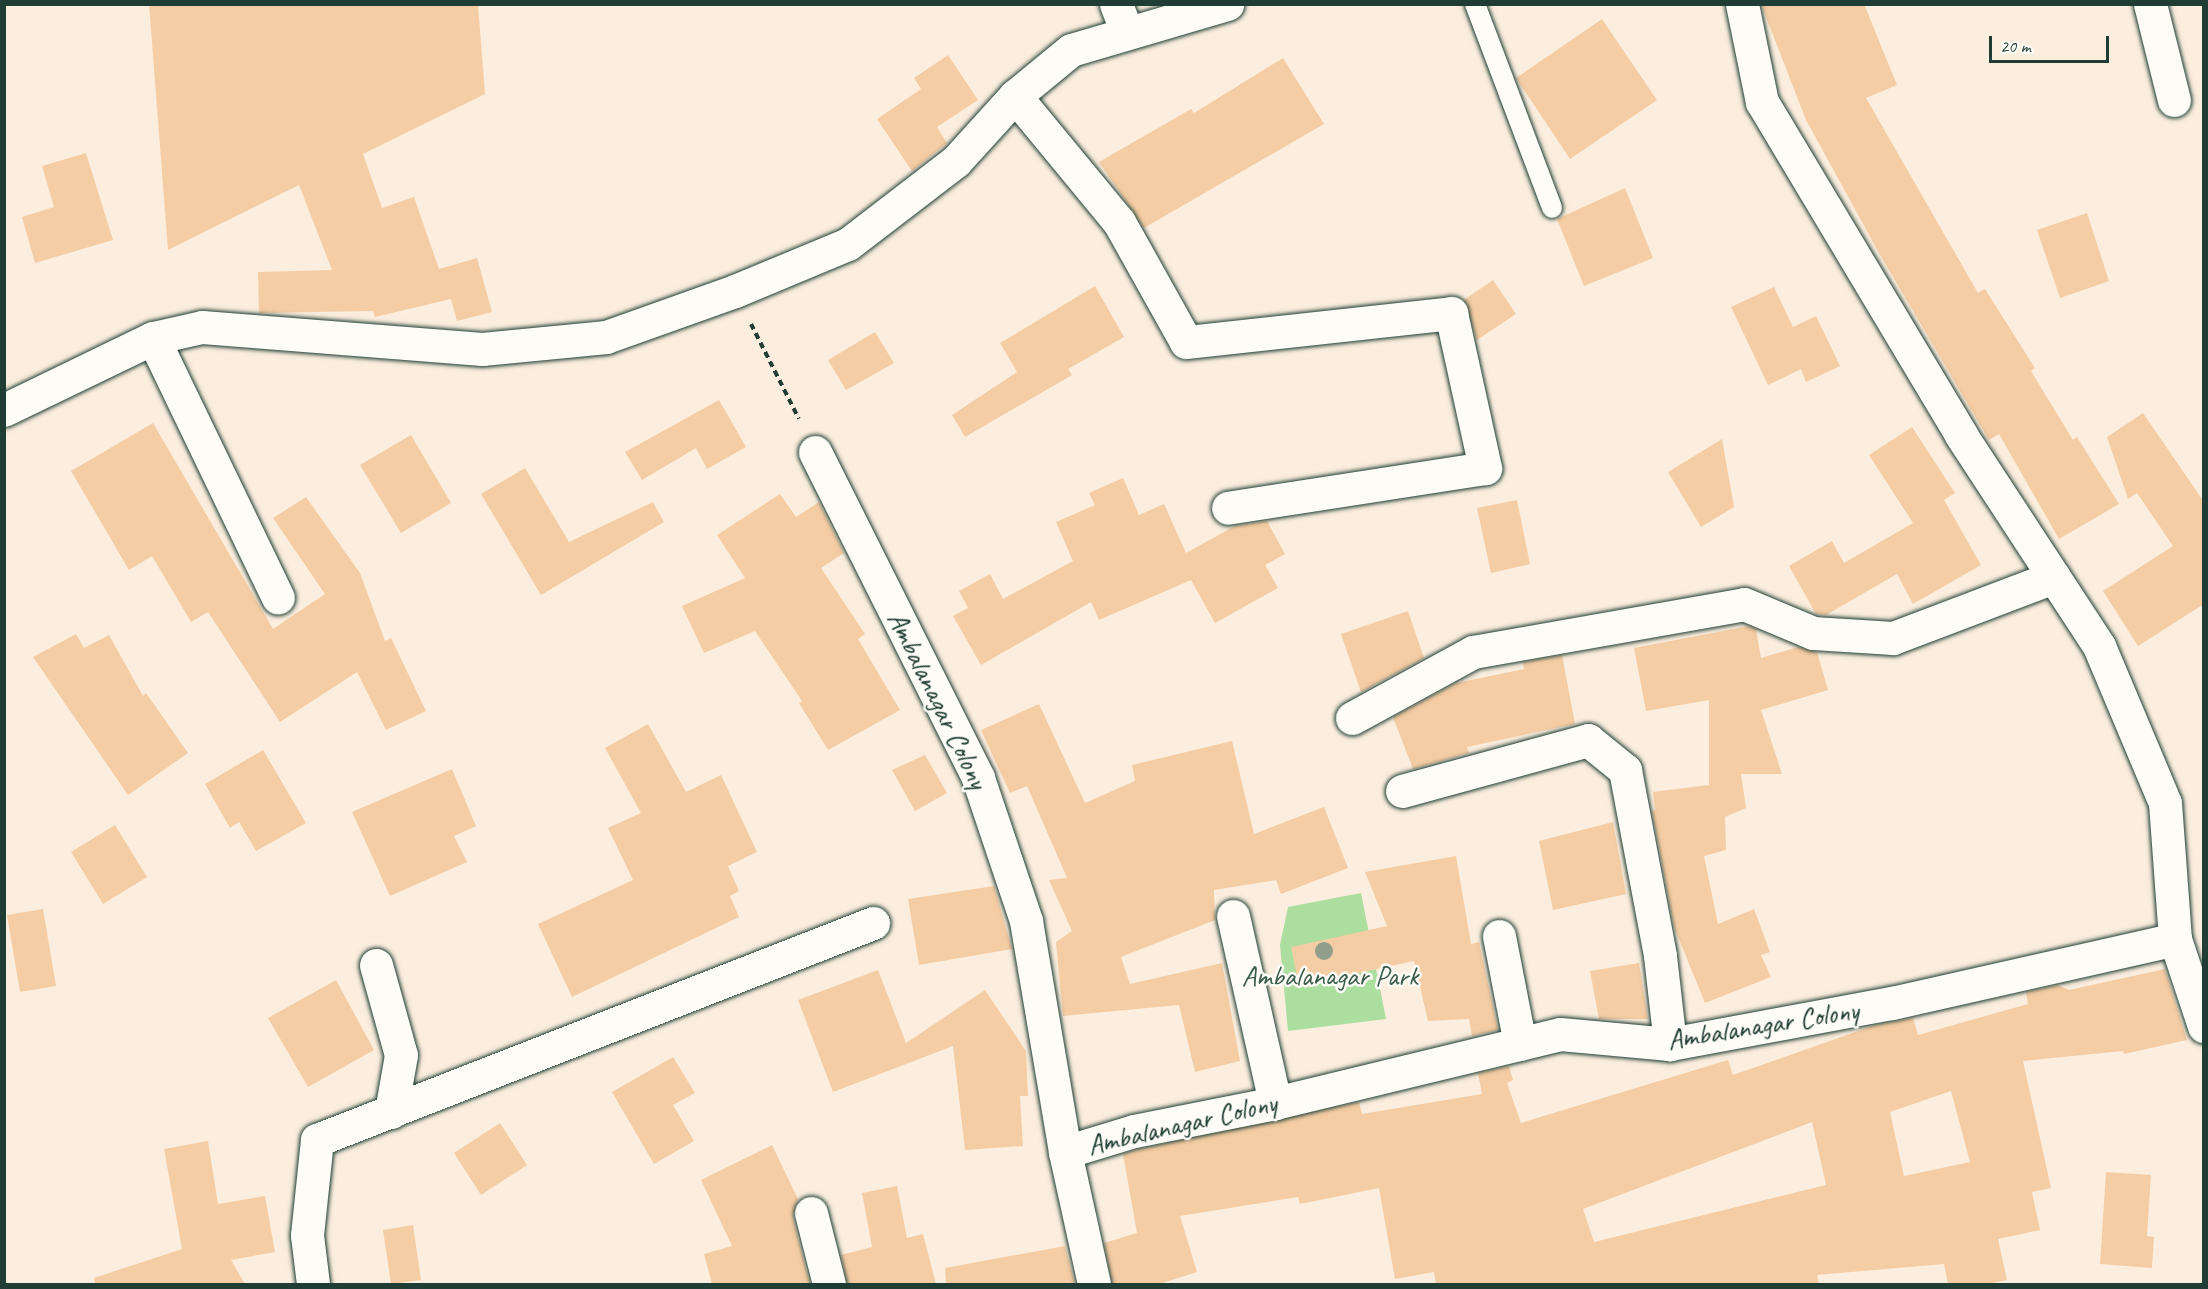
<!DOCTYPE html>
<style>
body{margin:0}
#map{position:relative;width:2208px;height:1289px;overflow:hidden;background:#fbeede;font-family:Caveat,sans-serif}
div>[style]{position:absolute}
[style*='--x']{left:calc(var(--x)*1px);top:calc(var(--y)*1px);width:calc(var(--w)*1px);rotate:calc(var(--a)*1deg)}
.green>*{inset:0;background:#acde9f}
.building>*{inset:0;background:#f5cda4}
.path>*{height:4px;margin-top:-2px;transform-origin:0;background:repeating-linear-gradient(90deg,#1f3d34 0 6px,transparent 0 10.5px)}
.roads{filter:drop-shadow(0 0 2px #1f3d34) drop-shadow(0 0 2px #1f3d34)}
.service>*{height:20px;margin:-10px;padding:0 10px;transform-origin:10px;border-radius:10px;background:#fdfcf7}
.minor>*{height:33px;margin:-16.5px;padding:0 16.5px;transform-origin:16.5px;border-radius:16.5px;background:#fdfcf7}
.secondary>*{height:33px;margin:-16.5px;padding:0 16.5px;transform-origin:16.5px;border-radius:16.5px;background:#fdfcf7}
.trees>*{width:18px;height:18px;margin:-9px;border-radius:50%;background:#919e8c}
span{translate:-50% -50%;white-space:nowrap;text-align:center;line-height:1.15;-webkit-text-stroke:5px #fdfcf7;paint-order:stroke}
.street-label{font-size:28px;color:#1f3d34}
.park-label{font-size:28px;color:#3b5d49}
.frame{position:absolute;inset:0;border:6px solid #1f3d34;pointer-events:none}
.scale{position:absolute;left:1989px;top:36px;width:120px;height:27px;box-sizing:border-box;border:3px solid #1f3d34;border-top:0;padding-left:8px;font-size:18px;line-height:21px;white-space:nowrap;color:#1f3d34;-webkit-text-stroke:4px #fdfcf7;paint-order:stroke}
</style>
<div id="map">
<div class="green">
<i style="clip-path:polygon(1361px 893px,1386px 1019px,1288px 1031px,1280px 945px,1288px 907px)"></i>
</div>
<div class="building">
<i style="clip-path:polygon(149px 4px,478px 4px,485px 94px,363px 154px,382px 208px,414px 197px,439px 269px,477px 258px,492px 312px,457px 321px,451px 299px,375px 317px,373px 311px,259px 313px,258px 272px,332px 270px,299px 185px,168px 250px)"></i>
<i style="clip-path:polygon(1761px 4px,1864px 4px,1897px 85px,1866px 98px,1978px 293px,1985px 289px,2035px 368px,2031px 371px,2073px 440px,2077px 437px,2119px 504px,2059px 539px,1999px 434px,1989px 440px,1879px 253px,1806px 120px)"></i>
<i style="clip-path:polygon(1602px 19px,1657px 100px,1570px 159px,1516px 78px)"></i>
<i style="clip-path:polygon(948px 55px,978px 100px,937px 127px,947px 143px,912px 171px,877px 119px,921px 89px,914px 78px)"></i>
<i style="clip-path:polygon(1283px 58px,1324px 124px,1144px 228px,1099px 162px,1191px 109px,1194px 113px)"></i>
<i style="clip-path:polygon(86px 153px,113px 240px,35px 263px,22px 217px,54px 207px,42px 166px)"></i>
<i style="clip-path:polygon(1625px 188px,1653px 258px,1584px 286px,1557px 219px)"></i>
<i style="clip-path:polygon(2087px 213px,2109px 281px,2060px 298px,2037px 230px)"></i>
<i style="clip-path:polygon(1493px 280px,1516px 314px,1477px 340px,1464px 300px)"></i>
<i style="clip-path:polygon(1095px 286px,1124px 337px,1068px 369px,1072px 375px,965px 437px,952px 415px,1017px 372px,1000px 343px)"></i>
<i style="clip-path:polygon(1774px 287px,1793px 327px,1816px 316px,1840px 366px,1806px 382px,1801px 369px,1768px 385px,1731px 307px)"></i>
<i style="clip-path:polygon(875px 332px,894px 363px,846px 390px,828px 360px)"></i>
<i style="clip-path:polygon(719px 400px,746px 447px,707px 469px,696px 448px,642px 480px,625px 452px)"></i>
<i style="clip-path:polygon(2143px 413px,2204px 502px,2204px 604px,2138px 646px,2103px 591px,2173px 546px,2137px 493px,2128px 499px,2107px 437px)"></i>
<i style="clip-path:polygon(153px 423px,273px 629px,325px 594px,273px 518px,306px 497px,360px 573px,385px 641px,391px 638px,426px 711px,386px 730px,357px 672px,280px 722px,208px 612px,191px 622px,152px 556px,129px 570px,71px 471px)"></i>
<i style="clip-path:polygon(1912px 427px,1955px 493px,1944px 500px,1981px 565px,1913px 604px,1897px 574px,1826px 615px,1816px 614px,1789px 566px,1832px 541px,1844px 563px,1913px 523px,1869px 455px)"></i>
<i style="clip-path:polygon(411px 435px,451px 503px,401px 533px,360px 465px)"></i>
<i style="clip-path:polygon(1722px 439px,1734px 507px,1701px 527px,1668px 472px)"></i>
<i style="clip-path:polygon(525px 468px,569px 542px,653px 502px,664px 522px,541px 595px,481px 494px)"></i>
<i style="clip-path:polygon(1123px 478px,1139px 515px,1164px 504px,1186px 553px,1235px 526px,1267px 521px,1285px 554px,1265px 565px,1278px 588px,1215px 623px,1191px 580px,1099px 620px,1091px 602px,981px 665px,953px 616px,968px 608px,959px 591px,990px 574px,1003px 599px,1073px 561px,1056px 522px,1095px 505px,1089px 493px)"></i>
<i style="clip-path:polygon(780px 494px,796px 517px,819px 502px,844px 553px,821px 568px,865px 634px,858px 639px,900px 710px,828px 750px,799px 703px,802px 701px,755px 631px,704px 653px,682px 606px,745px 578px,717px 535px)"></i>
<i style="clip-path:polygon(1517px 500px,1530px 564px,1491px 573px,1477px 508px)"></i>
<i style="clip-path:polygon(1408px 611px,1424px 658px,1361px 692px,1341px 634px)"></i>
<i style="clip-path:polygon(1749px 626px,1756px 629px,1761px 658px,1798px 647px,1817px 652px,1828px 690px,1761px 710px,1782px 774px,1741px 774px,1746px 808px,1725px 817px,1726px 850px,1704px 856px,1718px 924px,1754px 909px,1770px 952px,1761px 955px,1771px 977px,1705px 1003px,1674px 927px,1652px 811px,1655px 810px,1653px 792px,1709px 785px,1709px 700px,1646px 711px,1634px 648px)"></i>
<i style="clip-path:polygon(76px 634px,84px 648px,109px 635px,143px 696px,146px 693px,188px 753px,128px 795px,33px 657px)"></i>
<i style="clip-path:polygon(1562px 655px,1575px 724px,1467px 747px,1469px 753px,1413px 769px,1393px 717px,1456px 683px,1524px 669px,1523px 662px)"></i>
<i style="clip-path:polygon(1039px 704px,1085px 803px,1135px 781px,1132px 765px,1232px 741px,1254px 834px,1324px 807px,1348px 868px,1281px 894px,1276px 880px,1214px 890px,1215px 920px,1121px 957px,1130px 984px,1222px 963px,1240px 1061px,1195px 1072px,1179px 1005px,1063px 1016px,1056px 942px,1072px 931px,1049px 880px,1067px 878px,1027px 786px,1010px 793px,981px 730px)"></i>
<i style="clip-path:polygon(648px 724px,686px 792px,721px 775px,757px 852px,728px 866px,739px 891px,730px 896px,739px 917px,572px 997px,538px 924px,633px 880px,608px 828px,641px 813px,605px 748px)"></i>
<i style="clip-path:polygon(263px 750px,306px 823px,256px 851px,239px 822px,230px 828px,205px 784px)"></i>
<i style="clip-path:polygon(925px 755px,947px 793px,915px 811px,892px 770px)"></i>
<i style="clip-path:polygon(452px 769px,476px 826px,454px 836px,467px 862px,390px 896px,352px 812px)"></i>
<i style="clip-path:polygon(1613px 822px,1626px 894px,1553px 910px,1539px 841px)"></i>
<i style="clip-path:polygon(115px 825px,147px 877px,103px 904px,71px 852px)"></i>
<i style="clip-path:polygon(1456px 856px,1471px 944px,1479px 942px,1498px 1030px,1472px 1036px,1469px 1019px,1428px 1021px,1414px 961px,1299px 986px,1291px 947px,1387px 926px,1365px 872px)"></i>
<i style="clip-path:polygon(994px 886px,1012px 949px,919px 965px,908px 899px)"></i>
<i style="clip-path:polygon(43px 909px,56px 986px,20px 992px,7px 915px)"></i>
<i style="clip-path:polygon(1639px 963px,1648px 1019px,1599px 1019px,1590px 971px)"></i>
<i style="clip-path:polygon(evenodd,2165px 969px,2187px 1040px,2124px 1054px,2123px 1051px,2023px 1061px,2051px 1188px,2032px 1192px,2040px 1230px,1998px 1239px,2007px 1280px,1987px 1284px,1948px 1284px,1944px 1264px,1817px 1275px,1819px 1284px,1436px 1284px,1434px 1272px,1395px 1279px,1379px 1188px,1300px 1204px,1298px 1197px,1180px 1216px,1197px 1272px,1159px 1284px,1112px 1284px,1104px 1243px,1137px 1233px,1123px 1154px,1139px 1149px,1359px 1102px,1362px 1114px,1482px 1094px,1478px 1073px,1509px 1066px,1513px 1080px,1507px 1083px,1521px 1123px,1728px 1060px,1733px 1075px,1875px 1025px,1913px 1018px,1918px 1035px,2028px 1004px,2026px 992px,2058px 985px,2069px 990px,2165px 969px,1951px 1091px,1970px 1162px,1904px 1176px,1890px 1112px,1951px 1091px,2165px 969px,1812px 1122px,1826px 1185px,1594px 1242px,1583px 1209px,1812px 1122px)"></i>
<i style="clip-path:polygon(878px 970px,906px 1043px,985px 990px,1026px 1051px,1028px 1096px,1020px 1096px,1023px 1146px,965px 1150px,953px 1046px,833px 1092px,798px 1000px)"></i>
<i style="clip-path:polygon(336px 980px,374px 1050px,308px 1087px,268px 1018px)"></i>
<i style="clip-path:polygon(673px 1057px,695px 1093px,673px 1105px,694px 1141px,654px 1164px,612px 1092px)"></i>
<i style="clip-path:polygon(500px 1123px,527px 1165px,481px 1195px,454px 1153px)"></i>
<i style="clip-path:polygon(208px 1141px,218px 1204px,265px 1196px,275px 1252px,231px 1260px,245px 1284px,95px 1284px,94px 1278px,182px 1249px,164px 1149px)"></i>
<i style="clip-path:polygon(772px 1145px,798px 1199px,793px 1218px,810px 1284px,712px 1284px,704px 1254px,732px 1246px,701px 1180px)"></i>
<i style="clip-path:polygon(2106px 1172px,2151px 1175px,2147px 1236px,2154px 1237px,2152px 1268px,2100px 1264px)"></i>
<i style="clip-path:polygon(897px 1186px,907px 1238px,923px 1234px,936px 1284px,847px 1284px,841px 1255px,872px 1247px,862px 1193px)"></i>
<i style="clip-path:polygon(413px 1225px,421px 1280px,391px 1284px,383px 1230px)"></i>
<i style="clip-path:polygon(1065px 1246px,1075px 1284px,946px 1284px,945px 1268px)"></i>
</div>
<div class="path">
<i style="--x:751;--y:324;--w:106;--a:63.2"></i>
</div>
<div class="roads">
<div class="service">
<i style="--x:1475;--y:4;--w:218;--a:69.3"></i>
</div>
<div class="minor">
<i style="--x:1116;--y:4;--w:31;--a:69"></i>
<i style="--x:1742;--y:4;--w:100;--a:78.5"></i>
<i style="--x:1762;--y:102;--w:388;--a:59.1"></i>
<i style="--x:1961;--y:435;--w:252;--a:56.8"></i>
<i style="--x:2099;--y:646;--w:170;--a:67.2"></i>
<i style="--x:2165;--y:803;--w:136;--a:85.8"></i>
<i style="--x:2175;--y:939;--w:92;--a:71.6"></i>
<i style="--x:2150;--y:4;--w:99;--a:76"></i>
<i style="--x:1015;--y:96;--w:163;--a:50.5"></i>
<i style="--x:1119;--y:222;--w:137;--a:60.8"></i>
<i style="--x:1186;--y:342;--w:267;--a:-6.2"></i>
<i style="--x:1451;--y:313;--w:159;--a:77.6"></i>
<i style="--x:1485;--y:468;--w:260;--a:171.2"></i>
<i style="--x:153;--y:338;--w:288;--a:64.3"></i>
<i style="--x:815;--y:452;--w:364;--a:63.4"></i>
<i style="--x:978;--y:778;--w:151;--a:71.4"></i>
<i style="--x:1026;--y:921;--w:234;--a:80.4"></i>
<i style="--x:1065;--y:1152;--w:72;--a:-16.9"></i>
<i style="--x:1134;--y:1131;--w:144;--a:-11.2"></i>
<i style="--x:1275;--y:1103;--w:293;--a:-13.6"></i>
<i style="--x:1560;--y:1034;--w:110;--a:5.2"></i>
<i style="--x:1670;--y:1044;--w:226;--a:-10.5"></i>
<i style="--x:1892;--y:1003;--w:290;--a:-12.7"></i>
<i style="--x:1352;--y:718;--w:138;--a:-28.6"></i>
<i style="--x:1473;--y:652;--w:275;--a:-10"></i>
<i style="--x:1744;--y:604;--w:75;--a:22.8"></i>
<i style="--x:1813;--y:633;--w:80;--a:3.6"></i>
<i style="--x:1893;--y:638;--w:172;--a:-20.8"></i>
<i style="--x:1402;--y:791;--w:193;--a:-15.3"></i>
<i style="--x:1588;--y:740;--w:48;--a:39"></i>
<i style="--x:1625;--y:770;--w:189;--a:79.3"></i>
<i style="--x:1660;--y:956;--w:89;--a:83.5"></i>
<i style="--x:1233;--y:916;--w:192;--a:77.3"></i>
<i style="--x:1499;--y:936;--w:110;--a:79"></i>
<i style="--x:376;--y:965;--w:93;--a:74.5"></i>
<i style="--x:401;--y:1055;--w:58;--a:100"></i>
<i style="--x:1065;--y:1152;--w:135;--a:77.6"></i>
<i style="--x:811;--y:1213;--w:73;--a:75.8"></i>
<i style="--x:313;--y:1284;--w:49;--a:-97"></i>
<i style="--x:307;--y:1235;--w:96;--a:-84"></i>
<i style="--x:317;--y:1140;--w:597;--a:-21.32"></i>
</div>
<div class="secondary">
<i style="--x:4;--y:410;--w:165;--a:-25.8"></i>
<i style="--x:153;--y:338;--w:50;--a:-12.7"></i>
<i style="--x:202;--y:327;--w:281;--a:4.5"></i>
<i style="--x:482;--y:349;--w:125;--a:-5.5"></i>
<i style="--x:606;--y:337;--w:137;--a:-19.6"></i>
<i style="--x:735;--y:291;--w:122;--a:-22.6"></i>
<i style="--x:848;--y:244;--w:136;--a:-37.5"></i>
<i style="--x:956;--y:161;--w:88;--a:-47.8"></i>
<i style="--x:1015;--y:96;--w:72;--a:-39.4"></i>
<i style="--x:1071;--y:50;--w:163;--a:-16.4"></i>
</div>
</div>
<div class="trees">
<i style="left:1324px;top:951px"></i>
</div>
<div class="street-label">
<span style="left:938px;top:700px;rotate:64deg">Ambalanagar Colony</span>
<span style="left:1763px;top:1025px;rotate:-9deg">Ambalanagar Colony</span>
<span style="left:1182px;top:1124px;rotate:-13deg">Ambalanagar Colony</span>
</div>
<div class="park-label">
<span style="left:1330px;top:976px">Ambalanagar Park</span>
</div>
<div class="frame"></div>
<div class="scale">20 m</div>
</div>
